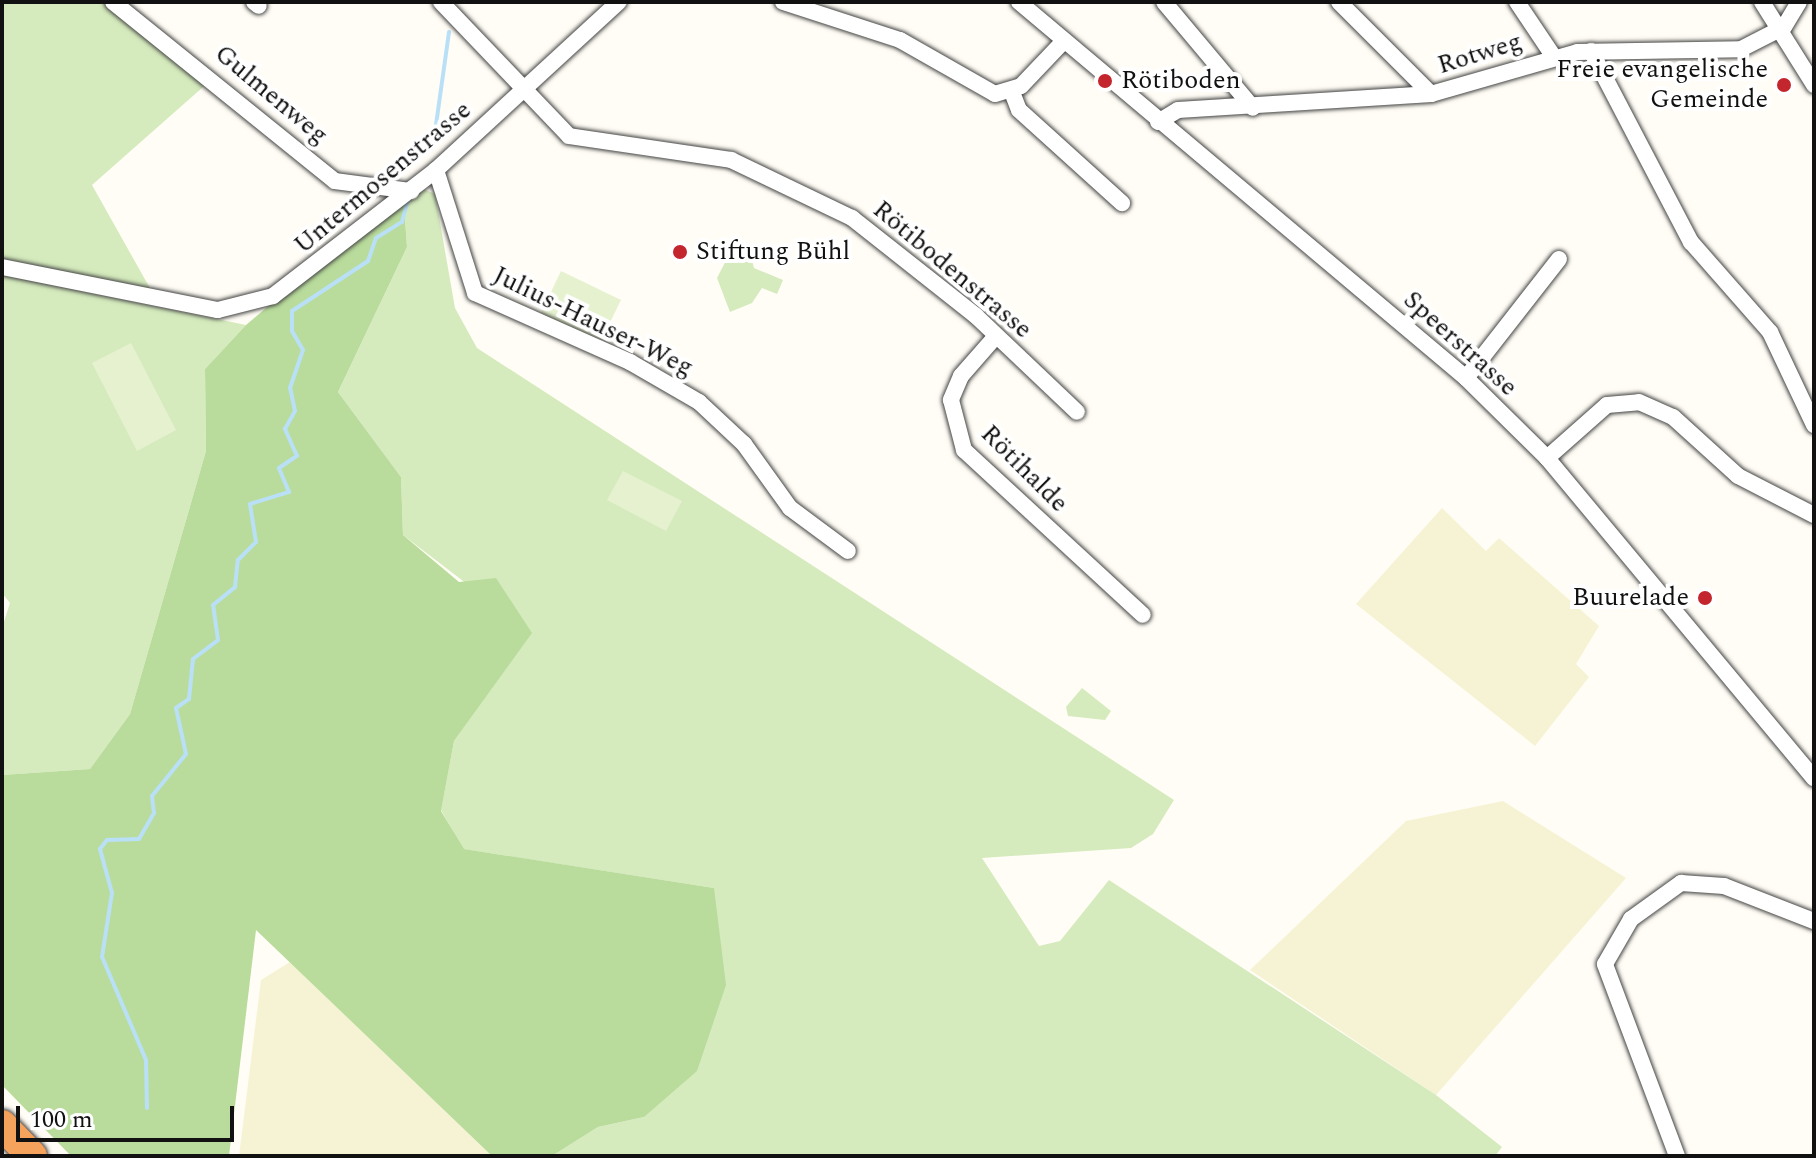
<!DOCTYPE html>
<meta charset="utf-8">
<style>
body{margin:0}
#map{position:relative;width:1816px;height:1158px;overflow:hidden;background:#fffdf5;font-family:Spectral,serif}
div>[style]{position:absolute}
[style*='--x']{left:calc(var(--x)*1px);top:calc(var(--y)*1px);width:calc(var(--w)*1px);rotate:calc(var(--a)*1deg)}
.farmland>*{inset:0;background:#f6f3d4}
.green>*{inset:0;background:#d5ebbd}
.forest>*{inset:0;background:#b9dc9c}
.pitch>*{inset:0;background:#e6f2cf}
.stream>*{height:4px;margin:-2px;padding:0 2px;transform-origin:2px;border-radius:2px;background:#b9e0f7}
.roads{filter:drop-shadow(0 0 2px #444) drop-shadow(0 0 2px #444)}
.minor>*{height:16px;margin:-8px;padding:0 8px;transform-origin:8px;border-radius:8px;background:#fff}
.motorway>*{height:30px;margin:-15px;padding:0 15px;transform-origin:15px;border-radius:15px;background:#f5a25d}
.dots>*{width:22px;height:22px;translate:-50% -50%;box-sizing:border-box;border:4px solid #fff;border-radius:50%}
span{translate:-50% -50%;white-space:nowrap;text-align:center;line-height:1.15;-webkit-text-stroke:8px #fff;paint-order:stroke}
.street-label{font-size:26px;color:#111}
.poi-label{font-size:26px;color:#111}
.right{translate:-100% -50%;text-align:right}
.left{translate:0 -50%;text-align:left}
.frame{position:absolute;inset:0;border:4px solid #111;pointer-events:none}
.scale{position:absolute;left:16px;top:1106px;width:218px;height:36px;box-sizing:border-box;border:4px solid #111;border-top:0;padding-left:10px;font-size:24px;line-height:28px;white-space:nowrap;color:#111;-webkit-text-stroke:6px #fff;paint-order:stroke}
</style>
<div id="map">
<div class="farmland">
<i style="clip-path:polygon(1442px 508px,1486px 551px,1499px 538px,1599px 626px,1576px 664px,1589px 677px,1535px 746px,1356px 604px)"></i>
<i style="clip-path:polygon(1503px 801px,1626px 878px,1436px 1095px,1250px 970px,1406px 821px)"></i>
<i style="clip-path:polygon(290px 962px,492px 1156px,239px 1156px,261px 980px)"></i>
</div>
<div class="green">
<i style="clip-path:polygon(2px 2px,102px 2px,211px 80px,92px 185px,156px 299px,2px 267px)"></i>
<i style="clip-path:polygon(411px 184px,435px 194px,455px 308px,477px 348px,1174px 800px,1153px 834px,1131px 848px,982px 858px,1039px 946px,1060px 941px,1109px 880px,1436px 1095px,1502px 1147px,1495px 1156px,552px 1156px,598px 1127px,644px 1117px,714px 888px,463px 849px,441px 810px,454px 741px,531px 633px,403px 535px,401px 477px,338px 392px,407px 247px,403px 191px)"></i>
<i style="clip-path:polygon(735px 243px,750px 253px,754px 268px,783px 280px,777px 294px,762px 288px,752px 303px,730px 312px,717px 278px)"></i>
<i style="clip-path:polygon(2px 275px,246px 325px,205px 369px,206px 451px,130px 714px,90px 769px,2px 775px,2px 628px,10px 603px,2px 593px)"></i>
<i style="clip-path:polygon(1082px 688px,1111px 711px,1105px 720px,1068px 716px,1066px 707px)"></i>
</div>
<div class="forest">
<i style="clip-path:polygon(403px 191px,407px 247px,338px 392px,401px 477px,403px 535px,459px 582px,496px 578px,532px 633px,454px 741px,441px 811px,464px 849px,714px 888px,726px 985px,697px 1071px,644px 1117px,598px 1127px,552px 1156px,492px 1156px,256px 930px,229px 1156px,71px 1156px,2px 1085px,2px 775px,90px 769px,130px 714px,206px 451px,205px 369px,246px 325px)"></i>
</div>
<div class="pitch">
<i style="clip-path:polygon(561px 271px,621px 300px,600px 343px,540px 315px)"></i>
<i style="clip-path:polygon(131px 343px,176px 430px,137px 451px,92px 363px)"></i>
<i style="clip-path:polygon(623px 471px,682px 501px,666px 531px,607px 500px)"></i>
</div>
<div class="stream">
<i style="--x:434;--y:139;--w:108;--a:-82"></i>
<i style="--x:147;--y:1108;--w:48;--a:-91.2"></i>
<i style="--x:146;--y:1060;--w:112;--a:-113.1"></i>
<i style="--x:102;--y:957;--w:65;--a:-81.1"></i>
<i style="--x:112;--y:893;--w:46;--a:-105.3"></i>
<i style="--x:100;--y:849;--w:11;--a:-52"></i>
<i style="--x:107;--y:840;--w:32;--a:-2"></i>
<i style="--x:139;--y:839;--w:30;--a:-60"></i>
<i style="--x:154;--y:813;--w:17;--a:-97"></i>
<i style="--x:152;--y:796;--w:54;--a:-51"></i>
<i style="--x:186;--y:754;--w:47;--a:-102.3"></i>
<i style="--x:176;--y:708;--w:16;--a:-35"></i>
<i style="--x:189;--y:699;--w:40;--a:-84.3"></i>
<i style="--x:193;--y:659;--w:31;--a:-37"></i>
<i style="--x:218;--y:640;--w:35;--a:-98"></i>
<i style="--x:213;--y:605;--w:28;--a:-39"></i>
<i style="--x:235;--y:587;--w:27;--a:-84"></i>
<i style="--x:238;--y:560;--w:25;--a:-45"></i>
<i style="--x:256;--y:542;--w:38;--a:-99"></i>
<i style="--x:250;--y:504;--w:41;--a:-17.1"></i>
<i style="--x:289;--y:492;--w:26;--a:-113"></i>
<i style="--x:279;--y:468;--w:22;--a:-34"></i>
<i style="--x:297;--y:456;--w:30;--a:-114"></i>
<i style="--x:285;--y:429;--w:21;--a:-61"></i>
<i style="--x:295;--y:411;--w:24;--a:-102"></i>
<i style="--x:290;--y:388;--w:40;--a:-71.1"></i>
<i style="--x:303;--y:350;--w:22;--a:-120"></i>
<i style="--x:292;--y:331;--w:20;--a:-90"></i>
<i style="--x:292;--y:311;--w:91;--a:-33.3"></i>
<i style="--x:368;--y:261;--w:24;--a:-71"></i>
<i style="--x:376;--y:238;--w:31;--a:-32"></i>
<i style="--x:402;--y:222;--w:23;--a:-75"></i>
</div>
<div class="roads">
<div class="minor">
<i style="--x:113;--y:2;--w:285;--a:38.9"></i>
<i style="--x:335;--y:181;--w:77;--a:7.5"></i>
<i style="--x:254;--y:2;--w:6;--a:39"></i>
<i style="--x:441;--y:2;--w:185;--a:46.3"></i>
<i style="--x:569;--y:136;--w:164;--a:8.4"></i>
<i style="--x:731;--y:160;--w:134;--a:25.6"></i>
<i style="--x:852;--y:218;--w:158;--a:38.3"></i>
<i style="--x:976;--y:316;--w:139;--a:43.5"></i>
<i style="--x:783;--y:2;--w:123;--a:18"></i>
<i style="--x:900;--y:40;--w:109;--a:29.6"></i>
<i style="--x:995;--y:94;--w:27;--a:-17"></i>
<i style="--x:1021;--y:86;--w:59;--a:-46.4"></i>
<i style="--x:1019;--y:2;--w:584;--a:40.07"></i>
<i style="--x:1466;--y:378;--w:114;--a:44.6"></i>
<i style="--x:1547;--y:458;--w:417;--a:50.2"></i>
<i style="--x:1164;--y:2;--w:138;--a:50"></i>
<i style="--x:1339;--y:2;--w:130;--a:45"></i>
<i style="--x:1517;--y:2;--w:66;--a:56.1"></i>
<i style="--x:1762;--y:2;--w:98;--a:57.9"></i>
<i style="--x:1591;--y:51;--w:216;--a:62.4"></i>
<i style="--x:1691;--y:242;--w:120;--a:48.7"></i>
<i style="--x:1770;--y:332;--w:103;--a:64.7"></i>
<i style="--x:1012;--y:92;--w:19;--a:69"></i>
<i style="--x:1019;--y:110;--w:139;--a:42.1"></i>
<i style="--x:1158;--y:122;--w:23;--a:-31"></i>
<i style="--x:1178;--y:110;--w:254;--a:-3.6"></i>
<i style="--x:1431;--y:94;--w:152;--a:-16"></i>
<i style="--x:1577;--y:52;--w:164;--a:-1"></i>
<i style="--x:1741;--y:49;--w:48;--a:-27.1"></i>
<i style="--x:1784;--y:27;--w:29;--a:-59"></i>
<i style="--x:436;--y:170;--w:129;--a:72.4"></i>
<i style="--x:475;--y:293;--w:170;--a:24"></i>
<i style="--x:630;--y:362;--w:80;--a:30.1"></i>
<i style="--x:699;--y:402;--w:62;--a:43"></i>
<i style="--x:744;--y:444;--w:79;--a:54.3"></i>
<i style="--x:790;--y:508;--w:72;--a:36.6"></i>
<i style="--x:2;--y:267;--w:220;--a:11.3"></i>
<i style="--x:218;--y:310;--w:57;--a:-14.3"></i>
<i style="--x:273;--y:296;--w:206;--a:-37.7"></i>
<i style="--x:436;--y:170;--w:248;--a:-42.6"></i>
<i style="--x:996;--y:336;--w:53;--a:131.2"></i>
<i style="--x:961;--y:376;--w:26;--a:113"></i>
<i style="--x:951;--y:400;--w:52;--a:75.4"></i>
<i style="--x:964;--y:450;--w:243;--a:42.7"></i>
<i style="--x:1466;--y:378;--w:151;--a:-52"></i>
<i style="--x:1547;--y:458;--w:80;--a:-41.5"></i>
<i style="--x:1607;--y:405;--w:32;--a:-5"></i>
<i style="--x:1639;--y:402;--w:37;--a:24"></i>
<i style="--x:1673;--y:417;--w:88;--a:42.2"></i>
<i style="--x:1738;--y:476;--w:85;--a:27.2"></i>
<i style="--x:1677;--y:1156;--w:205;--a:-110.6"></i>
<i style="--x:1605;--y:964;--w:52;--a:-60"></i>
<i style="--x:1631;--y:919;--w:62;--a:-35.8"></i>
<i style="--x:1681;--y:883;--w:43;--a:4"></i>
<i style="--x:1724;--y:886;--w:97;--a:21.3"></i>
</div>
<div class="motorway">
<i style="--x:2;--y:1125;--w:43;--a:45.9"></i>
</div>
</div>
<div class="dots">
<i style="left:1105px;top:81px;background:#c4262e"></i>
<i style="left:1784px;top:85px;background:#c4262e"></i>
<i style="left:680px;top:252px;background:#c4262e"></i>
<i style="left:1705px;top:598px;background:#c4262e"></i>
</div>
<div class="street-label">
<span style="left:1480px;top:54px;rotate:-17deg">Rotweg</span>
<span style="left:271px;top:95px;rotate:40deg">Gulmenweg</span>
<span style="left:383px;top:178px;rotate:-40deg">Untermosenstrasse</span>
<span style="left:952px;top:270px;rotate:40deg">Rötibodenstrasse</span>
<span style="left:593px;top:322px;rotate:26deg">Julius-Hauser-Weg</span>
<span style="left:1460px;top:344px;rotate:42deg">Speerstrasse</span>
<span style="left:1024px;top:469px;rotate:45deg">Rötihalde</span>
</div>
<div class="poi-label">
<span class="right" style="left:1768px;top:85px">Freie evangelische<br>Gemeinde</span>
<span class="left" style="left:1121px;top:81px">Rötiboden</span>
<span class="left" style="left:696px;top:252px">Stiftung Bühl</span>
<span class="right" style="left:1689px;top:598px">Buurelade</span>
</div>
<div class="frame"></div>
<div class="scale">100 m</div>
</div>
